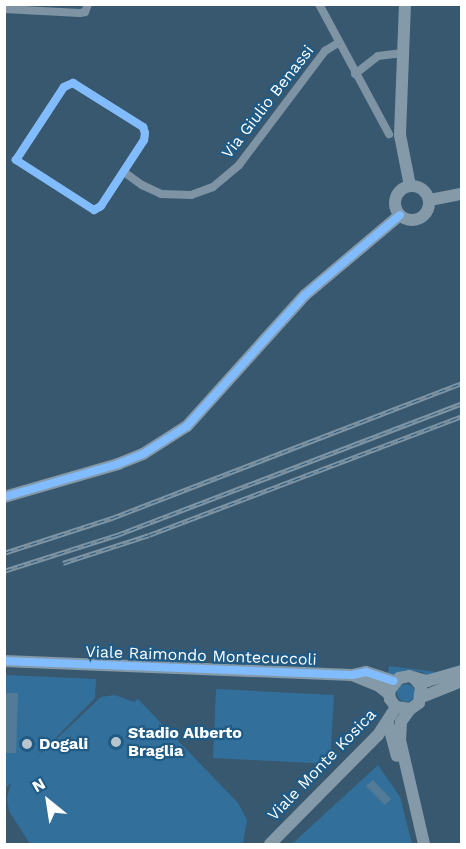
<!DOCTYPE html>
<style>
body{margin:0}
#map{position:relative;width:466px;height:849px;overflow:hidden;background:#37586f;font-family:"Work Sans",sans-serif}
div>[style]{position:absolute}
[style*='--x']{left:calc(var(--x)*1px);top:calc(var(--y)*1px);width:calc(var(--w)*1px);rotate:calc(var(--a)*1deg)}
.green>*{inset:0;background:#32709b}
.round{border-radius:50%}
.water>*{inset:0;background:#527b98}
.street>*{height:8px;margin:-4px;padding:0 4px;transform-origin:4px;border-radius:4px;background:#7e94a5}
.secondary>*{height:12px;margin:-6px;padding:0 6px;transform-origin:6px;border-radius:6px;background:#859aa9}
.secondary>.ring{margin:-6px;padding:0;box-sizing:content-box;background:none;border:12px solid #859aa9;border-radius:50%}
.rail>*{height:4.5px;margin-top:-2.25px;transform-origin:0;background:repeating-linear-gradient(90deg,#205b86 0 7px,#7e94a3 0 14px);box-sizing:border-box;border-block:2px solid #7e94a3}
.cycleway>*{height:8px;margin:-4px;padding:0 4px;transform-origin:4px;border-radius:4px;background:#80bcff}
.dots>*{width:16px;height:16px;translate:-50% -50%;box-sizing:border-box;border:3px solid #205b86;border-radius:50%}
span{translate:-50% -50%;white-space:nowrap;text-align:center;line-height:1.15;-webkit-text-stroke:4.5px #205b86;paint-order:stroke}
.street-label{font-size:16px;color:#fff}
.poi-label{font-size:16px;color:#fff;font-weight:700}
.left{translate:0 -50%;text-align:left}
.frame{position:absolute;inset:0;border:6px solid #fff;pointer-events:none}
.north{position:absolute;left:18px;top:771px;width:60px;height:60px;-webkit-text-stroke:4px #205b86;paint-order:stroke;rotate:330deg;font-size:16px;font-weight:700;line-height:24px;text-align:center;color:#fff}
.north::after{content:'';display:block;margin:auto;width:21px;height:27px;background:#fff;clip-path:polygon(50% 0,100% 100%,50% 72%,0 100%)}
</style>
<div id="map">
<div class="green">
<i style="clip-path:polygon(389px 666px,437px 672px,445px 670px,428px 676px,422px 672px,406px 670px,392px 675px,388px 674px)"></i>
<i style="clip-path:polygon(5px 675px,96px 679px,95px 698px,33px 761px,101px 697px,115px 695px,134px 702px,138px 699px,238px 803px,247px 820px,243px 843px,30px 844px,9px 811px,7px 798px,11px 783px,5px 789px)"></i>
<i class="round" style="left:397px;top:684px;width:18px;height:18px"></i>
<i style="clip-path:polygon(216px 689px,334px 695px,330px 764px,213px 758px)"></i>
<i style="clip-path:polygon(378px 765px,400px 797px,412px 844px,292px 844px)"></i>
</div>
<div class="water">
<i style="clip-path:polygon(5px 693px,18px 693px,16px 753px,5px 753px)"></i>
<i style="clip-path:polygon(373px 780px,391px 799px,385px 805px,366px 786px)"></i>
</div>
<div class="street">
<i style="--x:319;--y:4;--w:148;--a:61.7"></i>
<i style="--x:4;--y:9;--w:76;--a:3"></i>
<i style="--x:80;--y:13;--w:5;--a:-11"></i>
<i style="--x:85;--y:12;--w:9;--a:-69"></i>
<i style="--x:355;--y:74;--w:29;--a:-38"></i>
<i style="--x:378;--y:56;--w:23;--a:-7"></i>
<i style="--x:73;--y:83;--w:83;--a:32.2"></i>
<i style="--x:143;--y:127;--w:6;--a:72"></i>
<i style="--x:145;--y:133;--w:7;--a:98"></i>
<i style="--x:144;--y:140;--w:79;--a:123.1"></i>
<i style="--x:101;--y:206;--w:8;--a:150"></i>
<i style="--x:94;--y:210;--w:93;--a:-147.3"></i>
<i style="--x:16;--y:160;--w:87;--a:-56.7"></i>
<i style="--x:64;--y:87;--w:10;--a:-24"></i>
<i style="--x:124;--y:172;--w:22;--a:36"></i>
<i style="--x:142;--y:185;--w:21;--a:25"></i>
<i style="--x:161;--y:194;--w:30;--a:2"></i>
<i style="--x:191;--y:195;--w:23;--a:-20"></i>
<i style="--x:213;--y:187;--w:34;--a:-40"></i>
<i style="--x:239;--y:165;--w:143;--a:-53"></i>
<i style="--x:325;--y:51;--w:15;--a:-32"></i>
</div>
<div class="secondary">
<i style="--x:405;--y:4;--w:131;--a:92.2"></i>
<i style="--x:400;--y:135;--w:52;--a:78.9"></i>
<i class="ring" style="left:395px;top:186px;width:22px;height:22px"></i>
<i style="--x:430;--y:200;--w:33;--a:-11"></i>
<i style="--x:4;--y:497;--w:119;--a:-16.1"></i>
<i style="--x:118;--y:464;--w:27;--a:-22"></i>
<i style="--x:143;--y:454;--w:52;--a:-32.5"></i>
<i style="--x:187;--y:426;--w:176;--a:-48"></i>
<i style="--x:305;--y:295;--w:124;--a:-40.1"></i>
<i style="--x:4;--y:661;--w:348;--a:2.3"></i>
<i style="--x:352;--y:675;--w:14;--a:-12"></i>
<i style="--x:366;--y:672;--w:29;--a:18"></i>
<i style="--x:352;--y:675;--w:29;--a:22"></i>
<i style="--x:379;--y:686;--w:13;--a:39"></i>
<i style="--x:414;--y:678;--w:11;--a:49"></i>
<i style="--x:421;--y:686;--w:17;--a:97"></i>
<i style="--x:419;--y:703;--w:11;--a:146"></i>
<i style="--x:410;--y:709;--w:14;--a:-172"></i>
<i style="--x:396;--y:707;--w:10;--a:-127"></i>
<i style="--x:390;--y:699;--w:8;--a:-97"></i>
<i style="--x:389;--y:691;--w:16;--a:-52"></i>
<i style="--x:399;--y:678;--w:10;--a:-11"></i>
<i style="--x:409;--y:676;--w:19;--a:16"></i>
<i style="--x:427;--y:681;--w:36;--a:-16"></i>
<i style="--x:422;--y:697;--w:43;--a:-21.8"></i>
<i style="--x:410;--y:709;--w:16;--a:125"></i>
<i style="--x:401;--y:722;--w:18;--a:93"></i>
<i style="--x:400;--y:740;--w:107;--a:77"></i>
<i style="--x:388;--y:723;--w:34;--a:75"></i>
<i style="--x:270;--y:844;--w:153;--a:-45.3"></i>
<i style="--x:378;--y:735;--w:33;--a:-57"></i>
</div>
<div class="rail">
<i style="--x:4;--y:553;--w:114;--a:-18"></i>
<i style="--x:112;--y:518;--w:375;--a:-21.1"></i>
<i style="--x:63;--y:563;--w:90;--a:-18"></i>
<i style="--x:149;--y:535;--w:335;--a:-20.8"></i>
<i style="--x:4;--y:571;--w:119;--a:-17.7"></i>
<i style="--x:117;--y:535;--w:369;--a:-20.9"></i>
</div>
<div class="cycleway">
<i style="--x:73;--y:83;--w:83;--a:32.2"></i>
<i style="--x:143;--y:127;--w:6;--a:72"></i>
<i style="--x:145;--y:133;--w:7;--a:98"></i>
<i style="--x:144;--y:140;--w:79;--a:123.1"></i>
<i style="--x:101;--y:206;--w:8;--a:150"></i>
<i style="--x:94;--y:210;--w:93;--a:-147.3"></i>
<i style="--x:16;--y:160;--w:87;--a:-56.7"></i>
<i style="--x:64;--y:87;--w:10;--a:-24"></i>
<i style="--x:4;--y:497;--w:119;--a:-16.1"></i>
<i style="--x:118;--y:464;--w:27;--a:-22"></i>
<i style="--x:143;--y:454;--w:52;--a:-32.5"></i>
<i style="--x:187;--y:426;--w:176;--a:-48"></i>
<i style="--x:305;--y:295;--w:124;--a:-40.1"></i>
<i style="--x:4;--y:661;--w:348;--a:2.3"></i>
<i style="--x:352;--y:675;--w:14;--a:-12"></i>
<i style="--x:366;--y:672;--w:29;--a:18"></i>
</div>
<div class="dots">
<i style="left:116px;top:742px;background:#b9c5cd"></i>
<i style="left:27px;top:744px;background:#b9c5cd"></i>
</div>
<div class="street-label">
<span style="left:268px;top:102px;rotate:-52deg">Via Giulio Benassi</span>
<span style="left:201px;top:656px;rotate:2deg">Viale Raimondo Montecuccoli</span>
<span style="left:322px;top:765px;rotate:-46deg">Viale Monte Kosica</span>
</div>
<div class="poi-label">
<span class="left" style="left:128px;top:742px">Stadio Alberto<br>Braglia</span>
<span class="left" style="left:39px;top:744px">Dogali</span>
</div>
<div class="frame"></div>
<div class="north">N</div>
</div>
